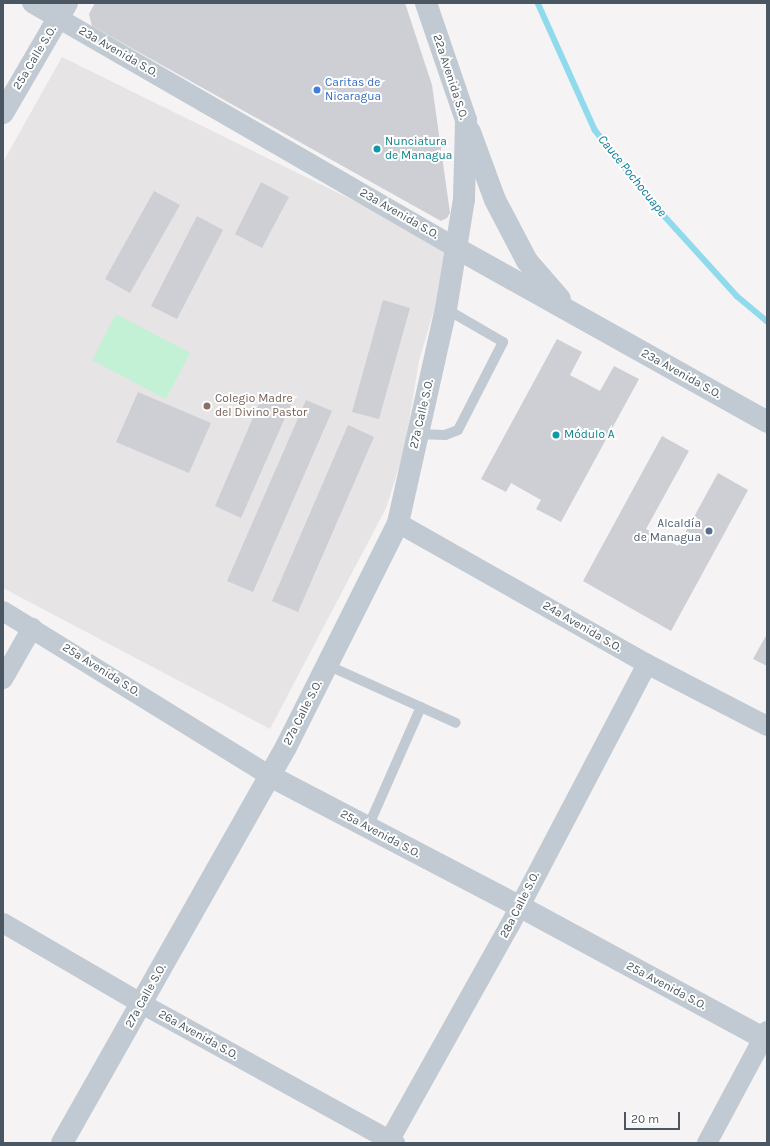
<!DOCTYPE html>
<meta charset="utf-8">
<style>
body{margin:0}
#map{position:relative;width:770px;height:1146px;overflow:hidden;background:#f5f3f3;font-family:Karla,sans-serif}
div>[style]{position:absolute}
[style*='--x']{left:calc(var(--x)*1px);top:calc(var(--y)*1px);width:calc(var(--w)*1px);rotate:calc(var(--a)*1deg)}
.education>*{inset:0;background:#e6e4e5}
.green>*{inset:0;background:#c3f1d5}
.stream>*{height:5.5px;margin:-2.75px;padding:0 2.75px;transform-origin:2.75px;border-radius:2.75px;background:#90daee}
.building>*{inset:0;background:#cdcfd5}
.service>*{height:10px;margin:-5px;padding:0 5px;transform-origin:5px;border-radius:5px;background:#c1cad2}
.minor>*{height:20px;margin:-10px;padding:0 10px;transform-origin:10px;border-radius:10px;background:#c1cad2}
.tertiary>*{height:22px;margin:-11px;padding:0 11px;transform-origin:11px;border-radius:11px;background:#c1cad2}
.dots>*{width:11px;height:11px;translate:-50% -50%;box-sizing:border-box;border:2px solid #fff;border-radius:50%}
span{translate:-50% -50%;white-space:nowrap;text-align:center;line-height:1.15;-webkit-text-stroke:4px #fff;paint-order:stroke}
.street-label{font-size:12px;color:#4a5661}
.shop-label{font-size:12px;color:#366cbe}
.left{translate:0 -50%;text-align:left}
.culture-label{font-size:12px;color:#0d838f}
.education-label{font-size:12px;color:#785e54}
.service-label{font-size:12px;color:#4e5e75}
.right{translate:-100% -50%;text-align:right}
.water-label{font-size:13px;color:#0c7c9b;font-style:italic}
.frame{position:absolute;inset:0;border:4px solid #4a5661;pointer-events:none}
.scale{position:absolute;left:624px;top:1112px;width:56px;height:18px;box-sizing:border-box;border:2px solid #4a5661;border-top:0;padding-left:5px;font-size:12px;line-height:14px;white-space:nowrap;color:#4a5661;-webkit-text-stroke:3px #fff;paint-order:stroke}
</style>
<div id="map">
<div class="education">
<i style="clip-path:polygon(62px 57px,452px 249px,419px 361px,404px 451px,386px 508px,270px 729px,3px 588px,3px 162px)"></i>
</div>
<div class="green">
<i style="clip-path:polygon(116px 314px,190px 353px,166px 399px,92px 360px)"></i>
</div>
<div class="stream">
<i style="--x:538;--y:3;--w:139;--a:65.8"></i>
<i style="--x:595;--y:130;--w:104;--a:51.3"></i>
<i style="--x:660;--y:211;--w:115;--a:47.8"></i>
<i style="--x:737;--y:296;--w:39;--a:40"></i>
</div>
<div class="building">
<i style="clip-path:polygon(95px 3px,405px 3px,432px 85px,450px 213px,447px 218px,441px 221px,92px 26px,89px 14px)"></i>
<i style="clip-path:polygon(261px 182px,289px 197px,262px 248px,235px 234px)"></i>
<i style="clip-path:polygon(154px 191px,180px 205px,130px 293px,105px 279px)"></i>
<i style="clip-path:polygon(197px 216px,223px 230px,177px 319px,151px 306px)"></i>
<i style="clip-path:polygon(383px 300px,410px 308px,379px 419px,352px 412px)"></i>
<i style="clip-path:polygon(557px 339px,582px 352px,570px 375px,600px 391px,614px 366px,639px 379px,561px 522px,536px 509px,541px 500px,511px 483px,506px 492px,481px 479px)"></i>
<i style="clip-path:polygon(138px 392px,211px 423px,189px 473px,116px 442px)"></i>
<i style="clip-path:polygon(264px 392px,291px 404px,241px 518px,215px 506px)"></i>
<i style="clip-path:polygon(306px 400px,332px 411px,253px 592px,227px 581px)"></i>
<i style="clip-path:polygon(348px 425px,374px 437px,298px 612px,272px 601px)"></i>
<i style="clip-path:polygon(662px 436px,689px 451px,646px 529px,678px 546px,718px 473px,748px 490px,671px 631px,583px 581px)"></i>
<i style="clip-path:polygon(767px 634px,767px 666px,753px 659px)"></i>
</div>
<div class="service">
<i style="--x:417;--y:434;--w:28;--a:2"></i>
<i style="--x:445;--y:435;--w:14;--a:-21"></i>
<i style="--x:458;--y:430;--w:99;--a:-62.9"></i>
<i style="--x:503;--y:342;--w:66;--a:-149.9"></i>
<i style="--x:327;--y:665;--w:141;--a:24.2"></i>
<i style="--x:368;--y:827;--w:131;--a:-66.2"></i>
</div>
<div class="minor">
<i style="--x:32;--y:3;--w:492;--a:30"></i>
<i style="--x:398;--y:523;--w:286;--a:29.5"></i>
<i style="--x:647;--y:664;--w:135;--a:27.3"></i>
<i style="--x:3;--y:611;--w:314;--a:31.7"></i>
<i style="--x:3;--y:679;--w:59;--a:-60.4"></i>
<i style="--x:3;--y:923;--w:161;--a:30.2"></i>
<i style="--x:142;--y:1004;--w:289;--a:28.8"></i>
<i style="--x:388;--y:1143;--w:250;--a:-60.8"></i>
<i style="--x:510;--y:925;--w:295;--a:-62.3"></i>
<i style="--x:707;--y:1143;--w:127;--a:-61.8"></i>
</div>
<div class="tertiary">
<i style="--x:3;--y:113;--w:127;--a:-59.8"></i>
<i style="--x:470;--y:132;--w:72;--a:69.8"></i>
<i style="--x:495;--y:200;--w:69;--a:62.3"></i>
<i style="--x:527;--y:261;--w:50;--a:49"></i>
<i style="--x:458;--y:249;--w:354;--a:29.2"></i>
<i style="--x:270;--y:776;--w:281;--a:27.6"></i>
<i style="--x:519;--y:906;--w:282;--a:28.4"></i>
<i style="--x:62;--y:1143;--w:455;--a:-60.5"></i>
<i style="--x:286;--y:747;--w:250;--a:-63.4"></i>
<i style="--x:398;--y:523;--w:219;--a:-77.4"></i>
<i style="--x:446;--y:309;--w:111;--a:-80.7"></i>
<i style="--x:464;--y:199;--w:79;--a:-88.5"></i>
<i style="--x:466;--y:120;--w:124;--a:-108.9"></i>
</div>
<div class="dots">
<i style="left:317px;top:90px;background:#3f7fe0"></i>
<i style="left:377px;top:149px;background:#0f9aa8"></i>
<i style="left:207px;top:406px;background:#8d6e63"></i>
<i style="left:556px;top:435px;background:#0f9aa8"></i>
<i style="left:709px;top:531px;background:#5c6f8a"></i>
</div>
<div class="street-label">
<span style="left:118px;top:52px;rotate:30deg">23a Avenida S.O.</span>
<span style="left:35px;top:58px;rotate:-59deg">25a Calle S.O.</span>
<span style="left:450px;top:77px;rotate:72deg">22a Avenida S.O.</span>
<span style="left:399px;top:214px;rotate:30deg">23a Avenida S.O.</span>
<span style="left:681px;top:374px;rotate:29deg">23a Avenida S.O.</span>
<span style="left:422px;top:414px;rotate:-77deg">27a Calle S.O.</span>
<span style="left:582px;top:627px;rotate:30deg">24a Avenida S.O.</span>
<span style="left:101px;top:670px;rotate:32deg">25a Avenida S.O.</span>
<span style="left:303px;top:713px;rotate:-63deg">27a Calle S.O.</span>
<span style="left:380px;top:834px;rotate:28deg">25a Avenida S.O.</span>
<span style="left:520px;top:905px;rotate:-63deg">28a Calle S.O.</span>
<span style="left:666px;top:986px;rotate:28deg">25a Avenida S.O.</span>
<span style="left:146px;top:996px;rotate:-61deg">27a Calle S.O.</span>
<span style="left:198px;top:1035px;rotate:29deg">26a Avenida S.O.</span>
</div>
<div class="shop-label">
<span class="left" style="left:325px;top:90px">Caritas de<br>Nicaragua</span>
</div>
<div class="culture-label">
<span class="left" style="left:385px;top:149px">Nunciatura<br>de Managua</span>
<span class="left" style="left:564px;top:435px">Módulo A</span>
</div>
<div class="education-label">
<span class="left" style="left:215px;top:406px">Colegio Madre<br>del Divino Pastor</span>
</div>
<div class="service-label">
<span class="right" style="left:701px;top:531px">Alcaldía<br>de Managua</span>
</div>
<div class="water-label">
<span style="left:632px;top:176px;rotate:51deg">Cauce Pochocuape</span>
</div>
<div class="frame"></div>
<div class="scale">20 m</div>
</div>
